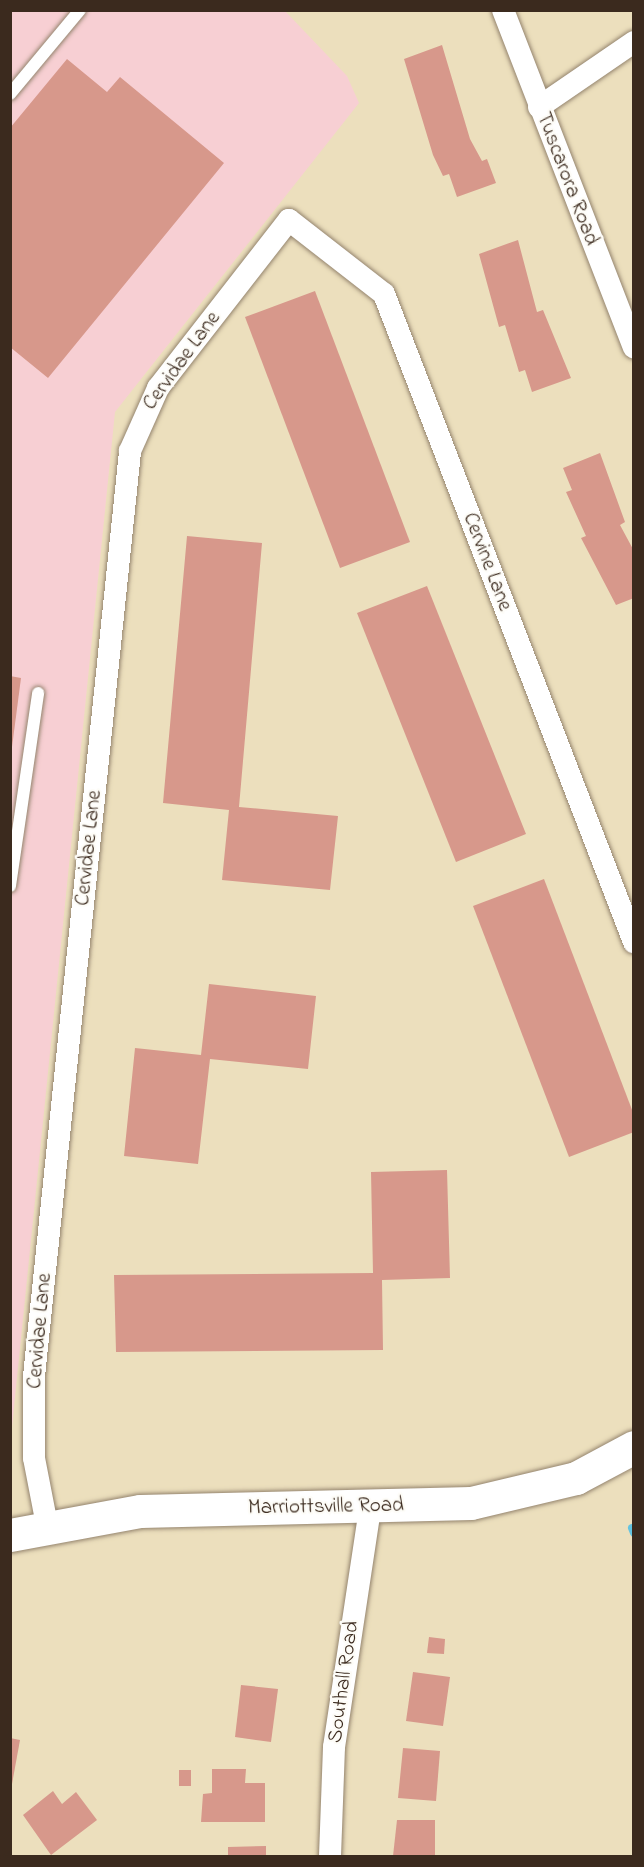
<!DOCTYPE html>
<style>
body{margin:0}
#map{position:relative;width:644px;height:1867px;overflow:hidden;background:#ecdfbd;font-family:"Indie Flower",sans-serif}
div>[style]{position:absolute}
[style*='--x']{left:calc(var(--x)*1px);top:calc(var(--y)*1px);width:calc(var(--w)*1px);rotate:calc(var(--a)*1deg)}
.built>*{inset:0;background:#f7cfd3}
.stream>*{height:8px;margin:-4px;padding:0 4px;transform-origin:4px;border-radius:4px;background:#63c4e1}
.building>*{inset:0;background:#d7988b}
.roads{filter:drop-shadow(0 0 2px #94846e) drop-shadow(0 0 2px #94846e)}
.service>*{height:12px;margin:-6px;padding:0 6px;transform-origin:6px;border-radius:6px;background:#fff}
.minor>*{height:22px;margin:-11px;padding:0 11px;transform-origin:11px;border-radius:11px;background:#fff}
.secondary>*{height:33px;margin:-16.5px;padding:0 16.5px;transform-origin:16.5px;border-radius:16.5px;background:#fff}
span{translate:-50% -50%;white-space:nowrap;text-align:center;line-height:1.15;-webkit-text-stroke:4.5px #fdfcf7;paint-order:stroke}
.street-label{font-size:21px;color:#3b2a1e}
.frame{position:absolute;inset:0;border:12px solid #3b2a1e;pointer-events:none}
</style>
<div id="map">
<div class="built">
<i style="clip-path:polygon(11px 11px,285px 11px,347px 76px,359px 103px,115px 412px,11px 1437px)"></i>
</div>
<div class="stream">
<i style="--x:632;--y:1528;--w:5;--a:68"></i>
</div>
<div class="building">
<i style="clip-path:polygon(442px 45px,470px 139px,482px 161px,487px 159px,496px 183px,457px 197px,449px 174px,443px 176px,433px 155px,404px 59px)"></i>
<i style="clip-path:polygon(67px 59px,107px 92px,120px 77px,224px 163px,48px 378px,10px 347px,10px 128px)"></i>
<i style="clip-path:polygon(518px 240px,537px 312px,543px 310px,571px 378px,532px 392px,525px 370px,519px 372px,505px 325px,499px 327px,479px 254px)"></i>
<i style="clip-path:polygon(315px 291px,410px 542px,340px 568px,245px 317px)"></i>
<i style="clip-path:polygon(600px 453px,625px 522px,620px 525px,634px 551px,634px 598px,616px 605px,581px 538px,586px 536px,566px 492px,572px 490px,563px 468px)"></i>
<i style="clip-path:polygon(187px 536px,262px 543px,239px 807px,338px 816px,330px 890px,222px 880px,229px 810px,163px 803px)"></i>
<i style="clip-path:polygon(427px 586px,526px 834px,456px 862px,357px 613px)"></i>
<i style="clip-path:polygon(10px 676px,21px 678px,12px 747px,10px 747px)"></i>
<i style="clip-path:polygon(544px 879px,634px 1115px,634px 1132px,569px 1157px,473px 906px)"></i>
<i style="clip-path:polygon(209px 984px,316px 996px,308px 1069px,210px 1059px,198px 1164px,124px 1156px,135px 1048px,201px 1055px)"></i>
<i style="clip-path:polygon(447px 1170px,450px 1278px,382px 1280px,383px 1350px,116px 1352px,114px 1275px,373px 1273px,371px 1172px)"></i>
<i style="clip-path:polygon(429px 1637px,445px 1639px,444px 1654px,427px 1653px)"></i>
<i style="clip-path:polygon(413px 1672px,450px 1677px,443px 1726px,406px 1721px)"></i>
<i style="clip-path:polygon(241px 1685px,278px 1689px,271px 1742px,235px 1737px)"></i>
<i style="clip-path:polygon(10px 1738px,20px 1740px,12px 1784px,10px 1784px)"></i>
<i style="clip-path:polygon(403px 1748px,440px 1751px,436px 1801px,398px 1798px)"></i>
<i style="clip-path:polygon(212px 1769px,246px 1769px,245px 1783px,265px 1783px,265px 1822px,201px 1822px,203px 1794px,212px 1793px)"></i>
<i style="clip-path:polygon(179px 1770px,191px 1770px,191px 1786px,179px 1786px)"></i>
<i style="clip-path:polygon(53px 1791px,62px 1804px,76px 1792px,97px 1820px,51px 1855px,23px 1815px)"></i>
<i style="clip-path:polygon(397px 1820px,435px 1820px,435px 1856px,393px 1856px)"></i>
<i style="clip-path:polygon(266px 1846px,266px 1856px,228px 1856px,228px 1847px)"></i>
</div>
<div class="roads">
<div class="service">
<i style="--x:10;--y:94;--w:109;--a:-50.2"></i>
<i style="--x:10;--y:886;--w:195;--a:-81.7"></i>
</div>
<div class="minor">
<i style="--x:503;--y:10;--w:362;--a:68.8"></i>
<i style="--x:539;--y:107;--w:115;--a:-34.4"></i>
<i style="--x:47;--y:1525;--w:68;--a:-101"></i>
<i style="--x:34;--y:1458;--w:82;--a:-90"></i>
<i style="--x:34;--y:1376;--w:930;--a:-84.07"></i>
<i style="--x:130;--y:451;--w:69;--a:-66"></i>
<i style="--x:158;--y:388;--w:213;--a:-52.1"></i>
<i style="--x:289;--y:220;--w:120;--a:37.9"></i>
<i style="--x:384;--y:294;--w:695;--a:68.9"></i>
<i style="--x:330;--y:1856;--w:109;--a:-87.9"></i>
<i style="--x:334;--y:1747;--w:242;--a:-81.4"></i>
</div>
<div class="secondary">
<i style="--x:10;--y:1535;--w:132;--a:-10.5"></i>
<i style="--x:140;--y:1511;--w:331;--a:-1.4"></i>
<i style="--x:471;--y:1503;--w:108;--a:-13.4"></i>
<i style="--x:576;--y:1478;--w:66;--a:-28.1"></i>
</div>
</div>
<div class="street-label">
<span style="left:567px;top:179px;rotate:69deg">Tuscarora Road</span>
<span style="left:182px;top:361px;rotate:-54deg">Cervidae Lane</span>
<span style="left:487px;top:562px;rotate:69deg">Cervine Lane</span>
<span style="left:89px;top:848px;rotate:-84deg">Cervidae Lane</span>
<span style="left:40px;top:1331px;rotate:-85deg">Cervidae Lane</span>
<span style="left:326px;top:1507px;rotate:-1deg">Marriottsville Road</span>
<span style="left:344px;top:1682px;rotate:-82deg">Southall Road</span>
</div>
<div class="frame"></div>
</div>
